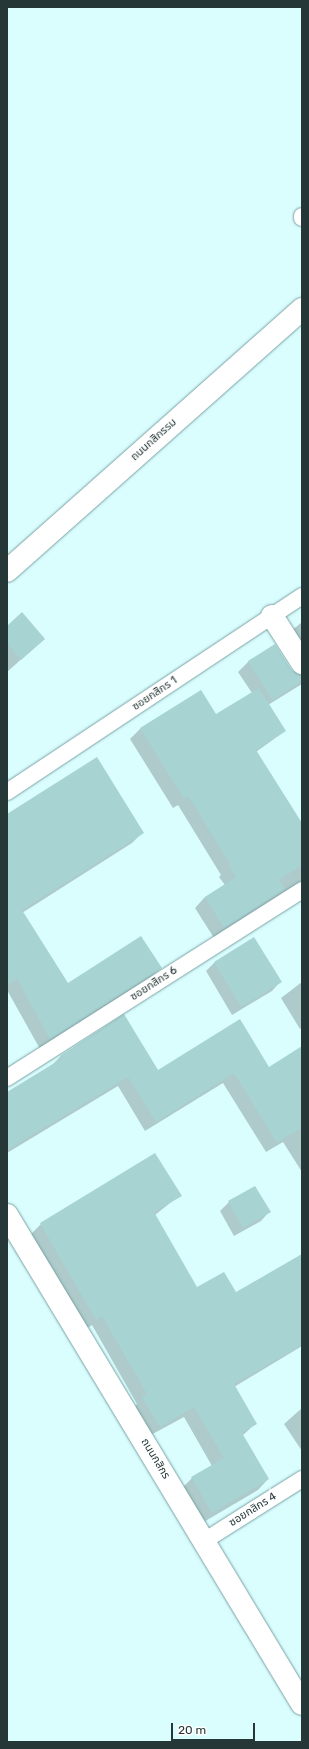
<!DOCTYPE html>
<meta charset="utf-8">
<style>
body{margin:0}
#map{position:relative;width:309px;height:1749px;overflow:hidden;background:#dafdfe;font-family:Rubik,"Noto Sans Thai",sans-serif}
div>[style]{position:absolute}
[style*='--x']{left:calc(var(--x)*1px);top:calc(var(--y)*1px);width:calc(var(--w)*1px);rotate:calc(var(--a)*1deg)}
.shadow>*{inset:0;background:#0003}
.building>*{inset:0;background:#a8d3d3}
.roads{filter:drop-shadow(0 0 1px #79a2a3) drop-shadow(0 0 1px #79a2a3)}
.service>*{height:16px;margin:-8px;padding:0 8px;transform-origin:8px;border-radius:8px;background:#fff}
.minor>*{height:22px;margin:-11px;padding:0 11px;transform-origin:11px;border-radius:11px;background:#fff}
span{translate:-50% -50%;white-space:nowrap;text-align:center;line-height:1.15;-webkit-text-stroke:4px #fff;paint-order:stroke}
.street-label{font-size:11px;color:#263737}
.frame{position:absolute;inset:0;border:8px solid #263737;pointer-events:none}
.scale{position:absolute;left:171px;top:1723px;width:84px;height:18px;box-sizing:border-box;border:2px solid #263737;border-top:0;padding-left:5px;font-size:12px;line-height:14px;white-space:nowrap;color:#263737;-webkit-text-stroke:3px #fff;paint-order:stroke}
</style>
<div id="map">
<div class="shadow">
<i style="clip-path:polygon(302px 622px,302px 665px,284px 637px)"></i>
<i style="clip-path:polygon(7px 627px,44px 639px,7px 672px)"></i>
<i style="clip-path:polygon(275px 645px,295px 675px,302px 675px,302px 684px,268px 705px,285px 731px,256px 752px,300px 822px,302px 820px,302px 884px,214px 938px,195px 908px,205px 897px,225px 885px,219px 877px,221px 875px,178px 805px,173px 808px,130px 739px,140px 729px,201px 691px,216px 715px,252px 693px,238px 672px,248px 662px)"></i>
<i style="clip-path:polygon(7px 815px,143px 832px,132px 843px,22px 913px,68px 984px,161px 968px,150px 978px,40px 1049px,7px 990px)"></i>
<i style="clip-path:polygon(254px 939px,280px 982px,272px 991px,232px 1015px,206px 971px,214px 963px)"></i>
<i style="clip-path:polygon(302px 982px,302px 1028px,300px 1029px,281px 998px)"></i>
<i style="clip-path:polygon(302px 1048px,302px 1172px,283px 1142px,266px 1152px,223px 1083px,145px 1131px,118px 1086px,7px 1153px,7px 1094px,50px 1067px,60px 1057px,158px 1071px,268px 1068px)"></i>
<i style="clip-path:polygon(180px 1195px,155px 1215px,197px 1289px,236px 1294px,302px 1256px,302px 1346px,234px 1387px,255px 1424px,242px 1436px,268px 1479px,258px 1490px,202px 1523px,182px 1488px,192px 1478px,212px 1466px,184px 1417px,149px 1436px,133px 1408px,137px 1404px,92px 1325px,86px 1329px,31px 1234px,41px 1224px)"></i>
<i style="clip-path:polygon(229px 1202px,269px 1212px,261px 1221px,234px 1236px,220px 1211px)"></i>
<i style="clip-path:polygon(302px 1408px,302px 1451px,284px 1424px)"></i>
</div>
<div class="building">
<i style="clip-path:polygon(22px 612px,45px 639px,21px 660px,7px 643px,7px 626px)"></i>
<i style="clip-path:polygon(275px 644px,291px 670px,302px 675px,302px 681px,272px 700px,248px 661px)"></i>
<i style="clip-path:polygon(259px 688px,286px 731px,256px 750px,302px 823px,302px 865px,279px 880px,285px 889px,224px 928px,205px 897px,236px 877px,229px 866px,231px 865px,188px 796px,184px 799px,140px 728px,201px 690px,216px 714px)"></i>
<i style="clip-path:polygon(97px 757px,144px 833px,22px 910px,68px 983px,141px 936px,162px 968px,50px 1039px,17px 979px,7px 985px,7px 814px)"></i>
<i style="clip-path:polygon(254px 937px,282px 982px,241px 1007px,214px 962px)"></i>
<i style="clip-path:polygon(124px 1014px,158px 1070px,240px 1019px,269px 1067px,302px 1046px,302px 1127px,277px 1143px,234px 1073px,156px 1122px,128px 1077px,7px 1150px,7px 1092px,61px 1059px,60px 1056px)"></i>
<i style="clip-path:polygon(155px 1153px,182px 1196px,154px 1212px,197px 1287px,224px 1272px,236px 1292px,302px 1254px,302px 1345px,234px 1384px,257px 1424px,242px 1433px,269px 1479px,212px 1513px,191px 1477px,224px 1458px,194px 1407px,160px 1427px,142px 1397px,147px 1394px,102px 1316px,96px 1320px,40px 1223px)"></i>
<i style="clip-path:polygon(255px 1186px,271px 1212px,243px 1228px,228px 1201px)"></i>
</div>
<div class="roads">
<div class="service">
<i style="--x:302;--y:216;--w:2;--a:90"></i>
<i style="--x:7;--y:792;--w:354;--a:-33.6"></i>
<i style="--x:7;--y:1078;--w:350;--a:-32.5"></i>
<i style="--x:204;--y:1541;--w:116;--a:-32.3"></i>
</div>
<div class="minor">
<i style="--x:7;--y:571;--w:395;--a:-41.6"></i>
<i style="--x:272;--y:616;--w:56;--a:57.4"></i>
<i style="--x:7;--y:1215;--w:571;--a:58.9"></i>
</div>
</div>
<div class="street-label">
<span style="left:154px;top:440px;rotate:-42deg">ถนนกสิกรรม</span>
<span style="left:155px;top:694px;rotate:-34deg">ซอยกสิกร 1</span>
<span style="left:154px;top:984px;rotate:-33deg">ซอยกสิกร 6</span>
<span style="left:155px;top:1459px;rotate:59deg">ถนนกสิกร</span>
<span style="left:253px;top:1510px;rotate:-32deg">ซอยกสิกร 4</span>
</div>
<div class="frame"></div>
<div class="scale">20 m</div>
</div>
